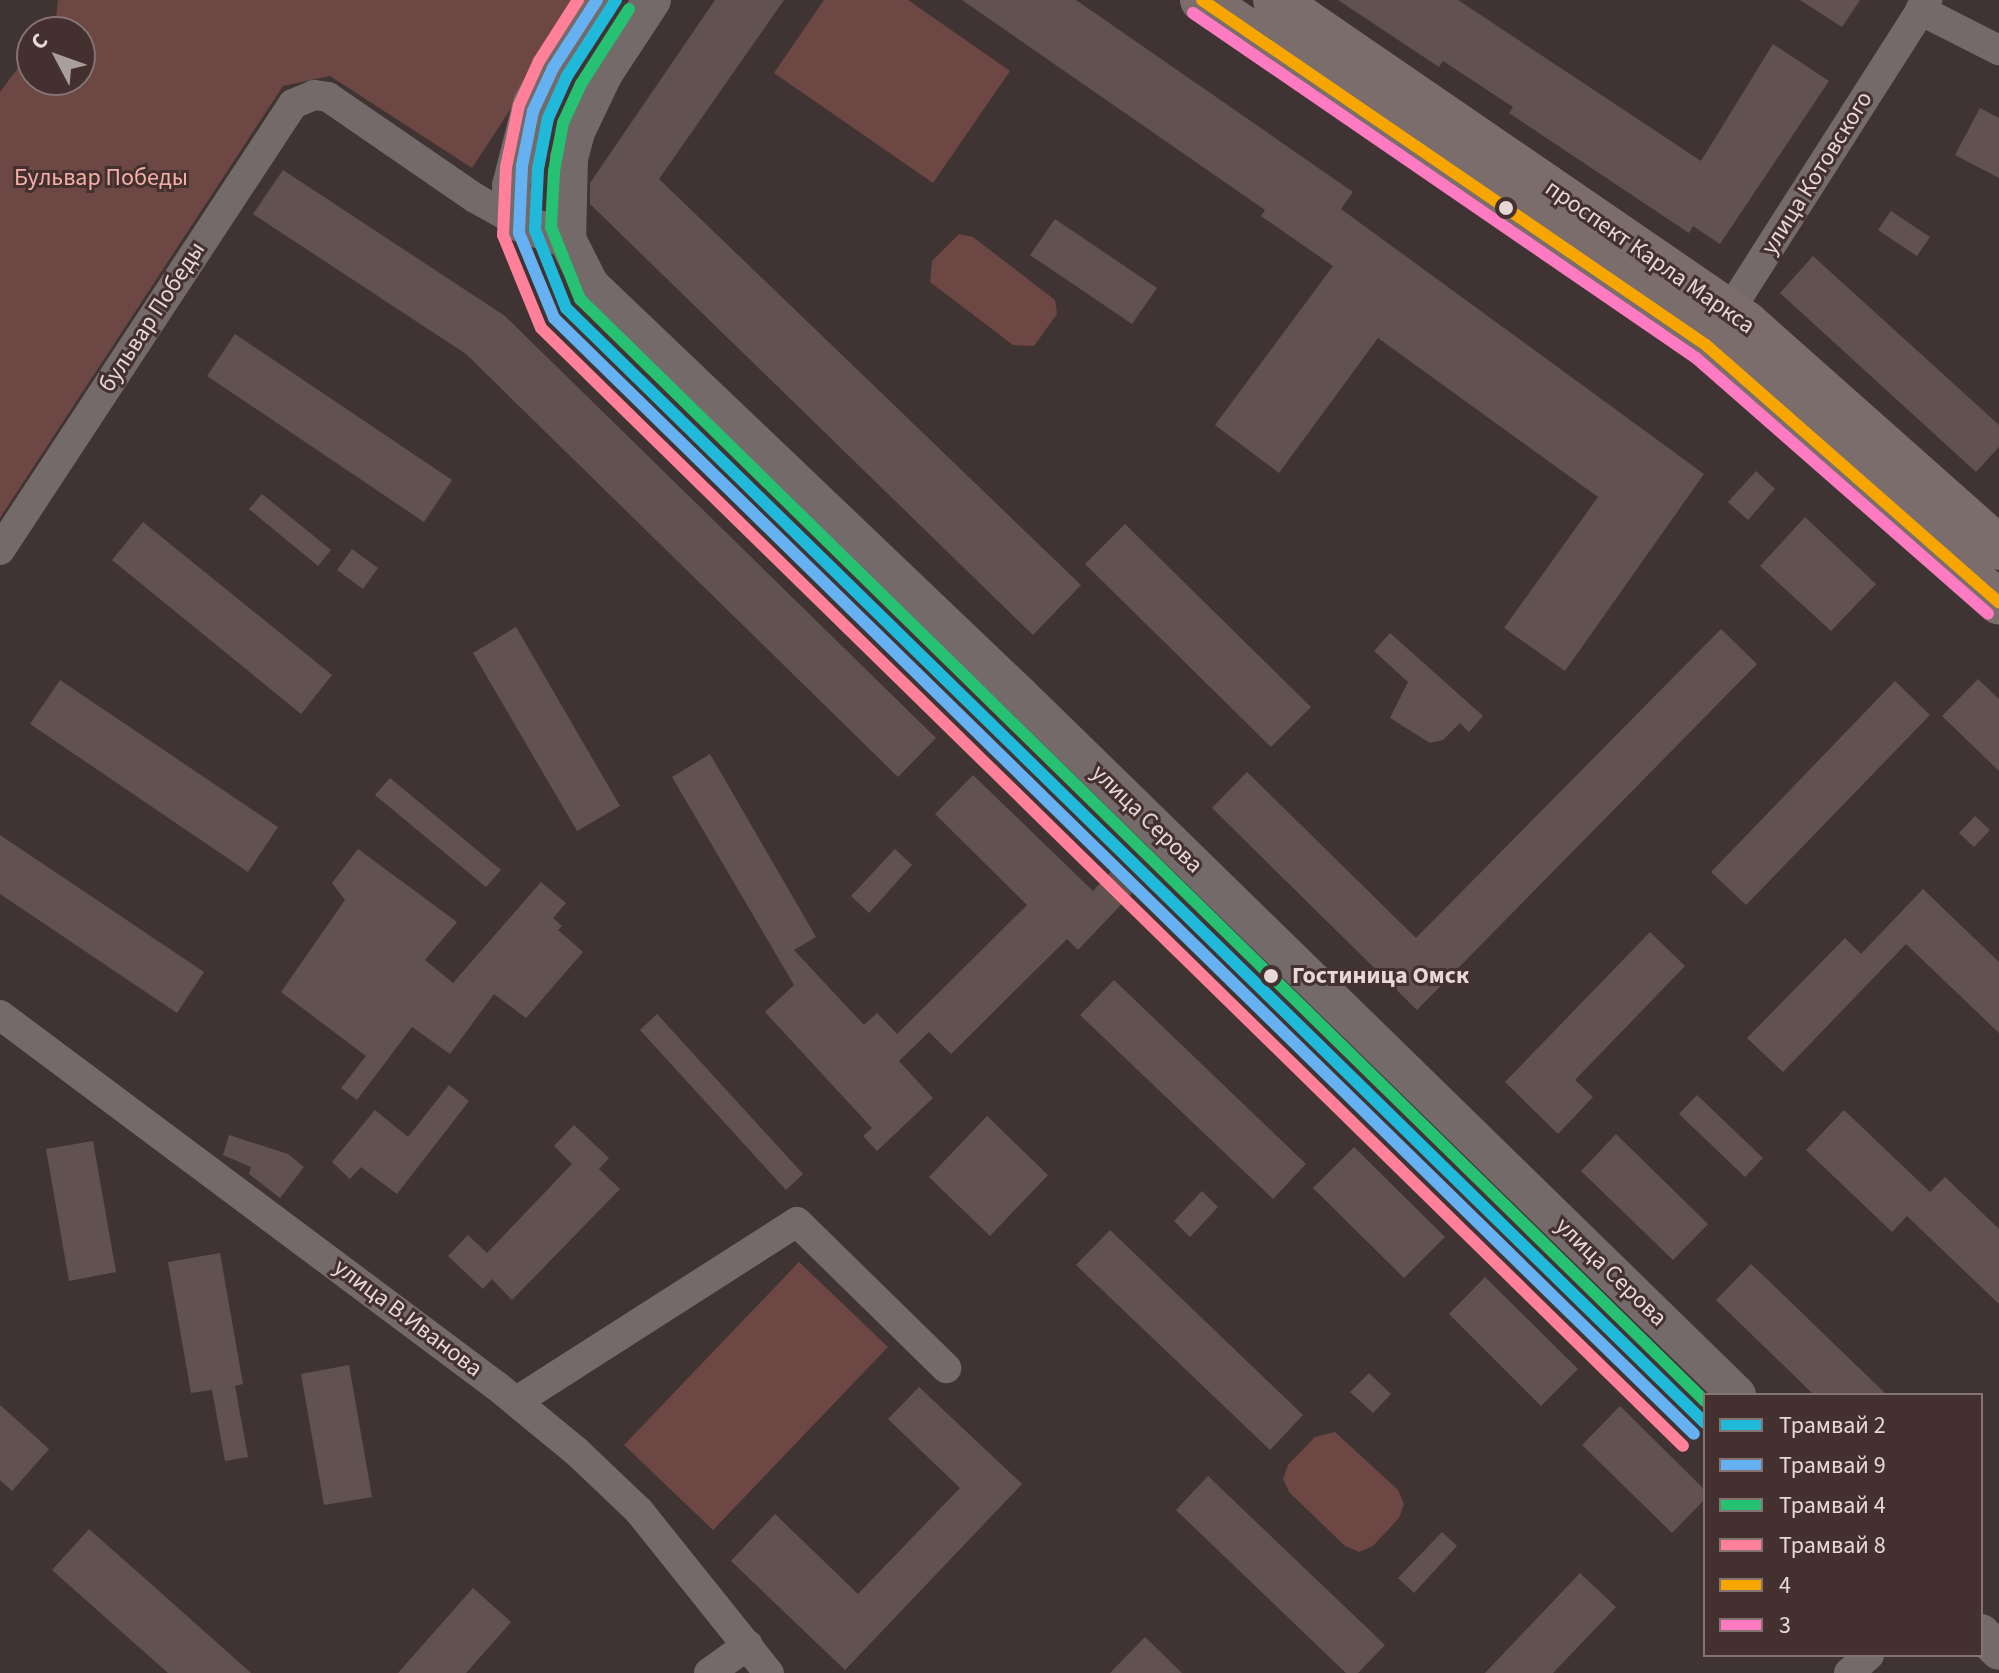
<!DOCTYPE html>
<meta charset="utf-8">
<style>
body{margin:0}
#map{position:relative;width:1999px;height:1673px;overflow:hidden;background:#3f3433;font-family:"Source Sans 3",sans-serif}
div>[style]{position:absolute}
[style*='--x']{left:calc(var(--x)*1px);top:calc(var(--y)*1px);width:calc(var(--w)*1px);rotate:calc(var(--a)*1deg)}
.green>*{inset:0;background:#6c4743}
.building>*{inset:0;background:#615250}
.minor>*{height:30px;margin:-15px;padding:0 15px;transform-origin:15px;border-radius:15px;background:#736a69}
.tertiary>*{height:38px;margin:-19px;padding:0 19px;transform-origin:19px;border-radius:19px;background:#736a69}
.primary>*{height:44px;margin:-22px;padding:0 22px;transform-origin:22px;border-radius:22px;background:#7b6d6c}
.bus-1>*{height:12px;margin:-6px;padding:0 6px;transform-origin:6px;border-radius:6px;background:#f7a600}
.bus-2>*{height:12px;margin:-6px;padding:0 6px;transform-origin:6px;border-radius:6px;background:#fe7ac1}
.tram-1>*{height:12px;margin:-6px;padding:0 6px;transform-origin:6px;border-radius:6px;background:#20b9da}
.tram-2>*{height:12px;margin:-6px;padding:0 6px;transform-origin:6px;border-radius:6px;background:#66b1f2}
.tram-3>*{height:12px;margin:-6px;padding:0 6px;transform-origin:6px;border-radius:6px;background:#26c172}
.tram-4>*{height:12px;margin:-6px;padding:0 6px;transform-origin:6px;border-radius:6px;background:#ff8098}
.dots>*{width:22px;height:22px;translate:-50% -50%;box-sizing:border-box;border:4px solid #44302e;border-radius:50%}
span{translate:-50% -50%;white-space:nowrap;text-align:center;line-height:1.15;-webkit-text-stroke:6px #44302e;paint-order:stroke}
.street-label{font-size:24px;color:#e5d8d6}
.park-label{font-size:24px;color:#f7b0a9}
.stop-label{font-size:24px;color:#e5d8d6;font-weight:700}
.left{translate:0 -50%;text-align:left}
.legend{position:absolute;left:1703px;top:1393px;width:280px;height:264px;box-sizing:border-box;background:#44302e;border:2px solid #847371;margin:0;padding:10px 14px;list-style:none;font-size:24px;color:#e5d8d6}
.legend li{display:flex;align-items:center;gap:16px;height:40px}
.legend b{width:40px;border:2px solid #847371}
.north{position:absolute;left:16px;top:16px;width:80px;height:80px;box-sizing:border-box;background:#44302e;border:2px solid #847371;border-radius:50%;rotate:311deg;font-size:22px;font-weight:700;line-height:32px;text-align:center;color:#e5d8d6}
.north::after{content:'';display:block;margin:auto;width:28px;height:36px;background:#ab9f9d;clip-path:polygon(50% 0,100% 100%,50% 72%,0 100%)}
</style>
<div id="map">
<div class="green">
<i style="clip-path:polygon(58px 0,582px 0,472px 168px,330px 76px,283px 86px,0 518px,0 92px,32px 49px,32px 80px,80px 80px,80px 32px,44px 32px,56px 17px)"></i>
<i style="clip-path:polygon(824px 0,908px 0,1010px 71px,933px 183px,774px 73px)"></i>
<i style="clip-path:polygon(959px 234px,973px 237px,1055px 300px,1057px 314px,1034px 346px,1013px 345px,930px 282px,932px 261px)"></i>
<i style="clip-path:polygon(799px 1262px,888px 1347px,713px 1530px,624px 1445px)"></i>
<i style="clip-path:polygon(1335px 1432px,1398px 1490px,1404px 1504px,1399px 1518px,1373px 1546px,1359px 1552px,1345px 1546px,1289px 1492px,1283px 1479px,1288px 1465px,1315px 1437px)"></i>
</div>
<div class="building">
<i style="clip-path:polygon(715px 0,784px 0,659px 179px,1081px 585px,1033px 635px,590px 204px,590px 183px)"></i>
<i style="clip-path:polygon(962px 0,1076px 0,1353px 192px,1341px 209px,1704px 474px,1565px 671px,1504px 628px,1598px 497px,1378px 338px,1279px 473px,1215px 425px,1333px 266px,1261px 216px,1265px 210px)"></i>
<i style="clip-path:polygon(1338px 0,1458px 0,1701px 161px,1773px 44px,1829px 81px,1720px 244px,1693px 226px,1689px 233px,1509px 113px,1513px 107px,1443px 61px,1439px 67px)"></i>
<i style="clip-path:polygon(1800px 0,1860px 0,1842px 27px)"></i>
<i style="clip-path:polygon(1980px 108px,1999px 118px,1999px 178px,1955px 155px)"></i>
<i style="clip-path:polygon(283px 170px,505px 316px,936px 738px,898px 777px,466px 354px,253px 214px)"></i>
<i style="clip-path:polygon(1891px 211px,1930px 237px,1917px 256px,1878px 230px)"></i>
<i style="clip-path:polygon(1055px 219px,1157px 288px,1132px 324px,1030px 255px)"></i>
<i style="clip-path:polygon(1813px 256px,1999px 425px,1999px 447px,1976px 472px,1780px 293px)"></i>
<i style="clip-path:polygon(235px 334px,452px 480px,424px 522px,207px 376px)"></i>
<i style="clip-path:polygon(1756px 471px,1775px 489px,1748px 520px,1728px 502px)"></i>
<i style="clip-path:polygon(262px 494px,331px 550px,318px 566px,249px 509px)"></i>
<i style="clip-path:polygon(1805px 517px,1876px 584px,1831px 631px,1760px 566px)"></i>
<i style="clip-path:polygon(143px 522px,332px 675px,301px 714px,112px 560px)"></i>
<i style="clip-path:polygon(1125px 524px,1311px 707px,1271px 747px,1085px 564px)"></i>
<i style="clip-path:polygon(352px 549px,378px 568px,363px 589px,337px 570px)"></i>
<i style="clip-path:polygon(516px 627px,620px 806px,577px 831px,473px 653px)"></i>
<i style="clip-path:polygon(1721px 629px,1757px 664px,1417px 1010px,1212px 808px,1247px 772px,1416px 938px)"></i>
<i style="clip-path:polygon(1390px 633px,1483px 716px,1469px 732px,1460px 723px,1443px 740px,1430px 743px,1390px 718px,1408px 682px,1374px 651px)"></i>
<i style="clip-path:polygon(1978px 679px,1999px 699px,1999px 771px,1942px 716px)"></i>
<i style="clip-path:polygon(60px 680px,278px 827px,248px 872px,30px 724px)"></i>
<i style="clip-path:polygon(1895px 681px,1930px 715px,1746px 905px,1711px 872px)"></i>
<i style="clip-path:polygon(710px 754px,816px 937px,794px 950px,864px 1025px,877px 1013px,897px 1034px,1027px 905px,935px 814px,973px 775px,1093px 891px,1113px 869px,1135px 890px,1078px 950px,1067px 939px,951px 1054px,929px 1032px,899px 1061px,933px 1098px,877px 1151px,863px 1136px,872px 1128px,765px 1012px,794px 985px,672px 777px)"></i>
<i style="clip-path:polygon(390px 778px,501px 870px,486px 887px,375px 795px)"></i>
<i style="clip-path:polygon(1975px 816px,1990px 830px,1974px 847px,1959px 833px)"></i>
<i style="clip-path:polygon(0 835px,204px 972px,177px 1013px,0 894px)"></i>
<i style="clip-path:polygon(358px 849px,457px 922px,425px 960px,453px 983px,541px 882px,566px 903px,553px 918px,562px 926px,558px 930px,583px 952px,526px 1018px,494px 994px,450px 1054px,412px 1027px,357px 1100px,341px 1088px,366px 1056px,281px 992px,345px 900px,332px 883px)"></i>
<i style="clip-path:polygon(895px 849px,912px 865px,869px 913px,851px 896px)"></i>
<i style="clip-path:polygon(1923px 889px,1999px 962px,1999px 1033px,1906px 944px,1783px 1072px,1747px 1038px,1845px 938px,1861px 954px)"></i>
<i style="clip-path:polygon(1650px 932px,1685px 966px,1575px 1080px,1593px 1097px,1558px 1134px,1505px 1082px)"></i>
<i style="clip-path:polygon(1114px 980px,1306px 1164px,1273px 1199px,1080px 1015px)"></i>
<i style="clip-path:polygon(657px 1014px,803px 1174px,786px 1190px,640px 1030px)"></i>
<i style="clip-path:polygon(449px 1085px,469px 1101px,397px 1194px,361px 1167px,350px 1179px,332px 1162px,375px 1110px,408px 1137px)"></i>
<i style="clip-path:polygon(1697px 1095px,1763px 1158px,1745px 1177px,1679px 1114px)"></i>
<i style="clip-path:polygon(1844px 1110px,1930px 1192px,1945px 1177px,1999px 1229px,1999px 1304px,1907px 1216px,1892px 1232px,1806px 1150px)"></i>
<i style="clip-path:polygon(987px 1116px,1048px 1175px,990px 1236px,929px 1177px)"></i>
<i style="clip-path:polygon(574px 1125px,609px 1158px,599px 1169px,620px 1189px,512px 1300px,492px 1279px,483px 1289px,448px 1256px,468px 1235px,487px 1253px,572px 1164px,554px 1146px)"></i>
<i style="clip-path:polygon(1616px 1134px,1708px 1224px,1673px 1260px,1581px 1171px)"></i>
<i style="clip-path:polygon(229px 1135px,288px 1154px,304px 1167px,280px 1198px,249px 1174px,251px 1167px,223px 1155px)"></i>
<i style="clip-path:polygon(93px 1141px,116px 1272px,69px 1281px,46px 1149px)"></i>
<i style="clip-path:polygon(1354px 1147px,1445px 1237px,1404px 1278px,1313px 1188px)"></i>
<i style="clip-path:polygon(1202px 1191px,1218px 1207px,1190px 1237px,1174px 1221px)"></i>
<i style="clip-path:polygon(1110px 1230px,1303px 1415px,1270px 1450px,1076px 1265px)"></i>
<i style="clip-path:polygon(220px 1253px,243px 1384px,235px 1386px,248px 1457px,225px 1461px,212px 1390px,191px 1393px,168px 1262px)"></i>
<i style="clip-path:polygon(1751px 1264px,1771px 1283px,1887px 1395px,1814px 1395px,1716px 1300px)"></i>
<i style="clip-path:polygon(1485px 1277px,1578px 1369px,1541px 1406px,1449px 1314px)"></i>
<i style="clip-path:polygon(349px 1365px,372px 1497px,324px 1505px,301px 1374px)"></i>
<i style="clip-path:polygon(1369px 1373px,1391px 1394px,1373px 1413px,1350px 1392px)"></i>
<i style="clip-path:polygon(919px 1387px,1022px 1484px,845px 1670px,731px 1561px,775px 1514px,858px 1594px,960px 1488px,888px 1419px)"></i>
<i style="clip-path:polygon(0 1405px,49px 1449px,12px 1491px,0 1480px)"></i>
<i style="clip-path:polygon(1620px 1406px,1705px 1490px,1705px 1499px,1672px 1533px,1582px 1445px)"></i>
<i style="clip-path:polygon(1208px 1476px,1385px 1645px,1358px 1673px,1346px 1673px,1176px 1510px)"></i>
<i style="clip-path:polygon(89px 1529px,159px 1591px,251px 1673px,168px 1673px,52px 1570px)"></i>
<i style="clip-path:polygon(1442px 1532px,1457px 1546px,1414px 1593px,1398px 1578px)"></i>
<i style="clip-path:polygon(1580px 1573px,1616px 1607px,1553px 1673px,1485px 1673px)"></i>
<i style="clip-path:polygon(473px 1588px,511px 1622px,466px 1673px,398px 1673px)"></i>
<i style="clip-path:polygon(1145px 1637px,1182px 1673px,1110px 1673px)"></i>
</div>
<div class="minor">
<i style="--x:1920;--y:10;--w:89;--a:26.9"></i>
<i style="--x:1719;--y:327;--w:388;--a:-57.5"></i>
<i style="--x:0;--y:550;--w:534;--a:-56.7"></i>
<i style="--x:293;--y:104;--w:23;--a:-23"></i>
<i style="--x:314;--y:95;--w:14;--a:8"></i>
<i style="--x:328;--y:97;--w:178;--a:34.5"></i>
<i style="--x:475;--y:198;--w:49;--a:29.2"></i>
<i style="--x:0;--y:1015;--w:622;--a:36.76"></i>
<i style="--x:498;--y:1387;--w:101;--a:39.4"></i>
<i style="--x:576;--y:1451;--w:87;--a:43.6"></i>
<i style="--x:639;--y:1511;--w:208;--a:51.3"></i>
<i style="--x:517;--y:1401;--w:332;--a:-32.6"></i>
<i style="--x:797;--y:1222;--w:209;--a:44.4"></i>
<i style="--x:709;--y:1673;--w:48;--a:-35.7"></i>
<i style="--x:1849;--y:1673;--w:27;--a:-42"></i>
</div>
<div class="tertiary">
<i style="--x:652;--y:0;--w:87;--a:123.3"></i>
<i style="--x:604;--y:73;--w:65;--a:115.4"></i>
<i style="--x:576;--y:132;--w:27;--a:105"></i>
<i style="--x:569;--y:158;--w:81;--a:91.4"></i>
<i style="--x:567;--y:239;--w:51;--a:63.4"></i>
<i style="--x:590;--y:285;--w:594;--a:43.64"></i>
<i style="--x:1020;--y:695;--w:1002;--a:44.31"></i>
<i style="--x:567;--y:239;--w:52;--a:-160.9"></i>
<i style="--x:518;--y:222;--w:37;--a:-101"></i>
<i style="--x:511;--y:186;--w:86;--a:-75.8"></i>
<i style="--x:532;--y:103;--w:120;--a:-59"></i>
<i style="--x:1981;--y:1633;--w:25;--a:45"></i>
</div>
<div class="primary">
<i style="--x:1202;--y:0;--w:257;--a:33.6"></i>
<i style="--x:1416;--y:142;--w:354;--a:35"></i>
<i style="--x:1706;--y:345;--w:390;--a:41.3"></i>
<i style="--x:1275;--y:0;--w:571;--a:34.44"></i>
<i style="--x:1746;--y:323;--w:339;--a:41.6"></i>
</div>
<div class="bus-1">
<i style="--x:1202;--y:0;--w:611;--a:34.39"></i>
<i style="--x:1706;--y:345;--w:390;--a:41.3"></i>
</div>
<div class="bus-2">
<i style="--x:1193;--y:13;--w:610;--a:34.45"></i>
<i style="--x:1696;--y:358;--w:388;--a:41.2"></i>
</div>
<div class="tram-1">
<i style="--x:616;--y:0;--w:90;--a:122.8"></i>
<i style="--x:567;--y:76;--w:46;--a:114.3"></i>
<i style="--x:548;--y:118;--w:52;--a:101.1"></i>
<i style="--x:538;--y:169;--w:61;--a:92.8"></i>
<i style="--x:535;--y:230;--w:84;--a:68.3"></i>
<i style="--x:566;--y:308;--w:1594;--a:44.39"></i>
</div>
<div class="tram-2">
<i style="--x:597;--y:0;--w:81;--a:122.9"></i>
<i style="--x:553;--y:68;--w:47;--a:114.9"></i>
<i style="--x:533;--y:111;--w:56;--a:101.3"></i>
<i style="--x:522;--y:166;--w:67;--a:92.6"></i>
<i style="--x:519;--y:233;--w:92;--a:67.6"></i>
<i style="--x:554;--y:318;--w:1595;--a:44.39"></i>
</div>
<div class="tram-3">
<i style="--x:629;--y:9;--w:89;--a:122.6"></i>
<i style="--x:581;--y:84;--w:43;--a:114.8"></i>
<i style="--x:563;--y:123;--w:49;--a:100.6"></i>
<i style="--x:554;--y:171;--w:56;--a:93.1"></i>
<i style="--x:551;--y:227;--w:78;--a:68.1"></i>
<i style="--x:580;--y:299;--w:1575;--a:44.41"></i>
</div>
<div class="tram-4">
<i style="--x:578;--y:0;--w:72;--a:122.6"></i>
<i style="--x:539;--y:61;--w:48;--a:114.4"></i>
<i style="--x:519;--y:105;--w:63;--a:101.8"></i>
<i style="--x:506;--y:167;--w:68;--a:92.5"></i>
<i style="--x:503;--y:235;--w:100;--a:67.8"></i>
<i style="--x:541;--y:328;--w:1598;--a:44.39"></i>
</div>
<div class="dots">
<i style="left:1506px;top:208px;background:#e5d8d6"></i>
<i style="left:1271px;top:976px;background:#e5d8d6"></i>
</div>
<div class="street-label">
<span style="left:1817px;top:173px;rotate:-58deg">улица Котовского</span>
<span style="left:1650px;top:257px;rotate:35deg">проспект Карла Маркса</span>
<span style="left:152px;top:317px;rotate:-57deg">бульвар Победы</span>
<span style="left:1147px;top:819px;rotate:44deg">улица Серова</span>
<span style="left:1611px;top:1272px;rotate:44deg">улица Серова</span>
<span style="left:408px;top:1318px;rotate:37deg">улица В.Иванова</span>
</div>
<div class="park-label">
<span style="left:101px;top:178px">Бульвар Победы</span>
</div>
<div class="stop-label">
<span class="left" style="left:1292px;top:976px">Гостиница Омск</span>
</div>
<ul class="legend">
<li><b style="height:10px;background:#20b9da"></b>Трамвай 2</li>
<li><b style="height:10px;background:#66b1f2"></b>Трамвай 9</li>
<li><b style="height:10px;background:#26c172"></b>Трамвай 4</li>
<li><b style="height:10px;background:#ff8098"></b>Трамвай 8</li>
<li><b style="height:10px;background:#f7a600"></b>4</li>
<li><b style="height:10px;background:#fe7ac1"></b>3</li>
</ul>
<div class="north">С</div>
</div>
